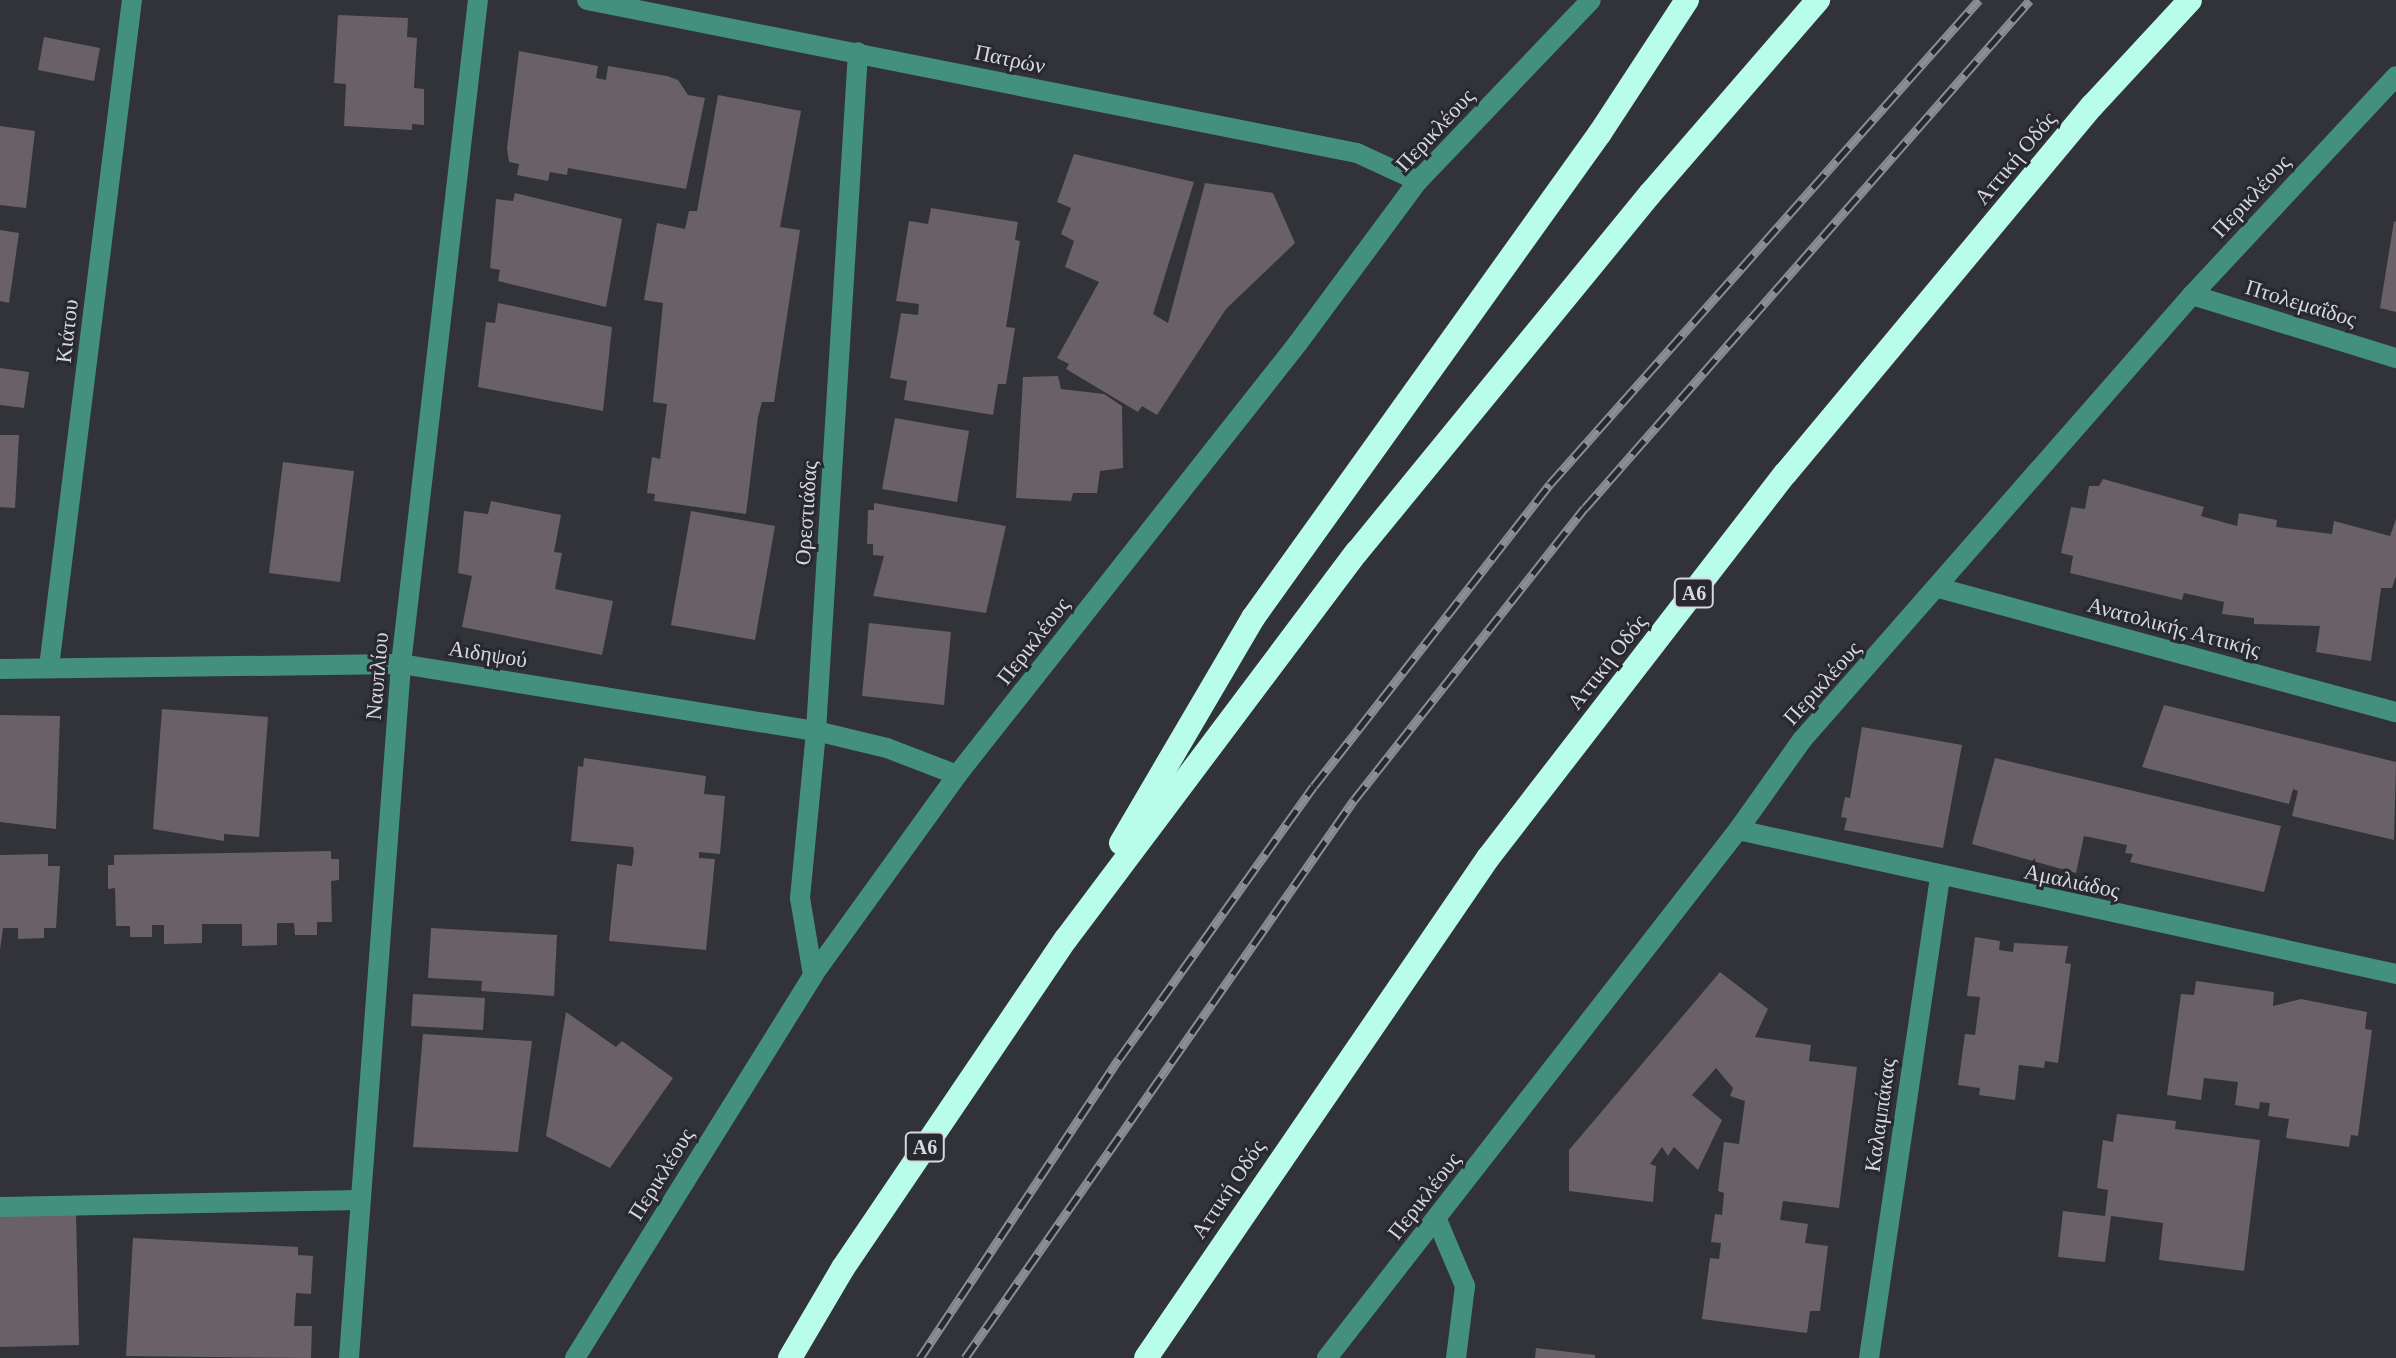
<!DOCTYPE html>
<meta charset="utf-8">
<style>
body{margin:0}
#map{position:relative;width:2396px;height:1358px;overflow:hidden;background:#323239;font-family:Georgia,serif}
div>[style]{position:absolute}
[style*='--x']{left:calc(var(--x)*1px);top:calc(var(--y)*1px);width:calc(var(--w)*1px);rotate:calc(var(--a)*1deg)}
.building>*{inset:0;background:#696165}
.minor>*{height:20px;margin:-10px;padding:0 10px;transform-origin:10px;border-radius:10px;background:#44907f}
.highway>*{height:24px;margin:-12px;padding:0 12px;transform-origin:12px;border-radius:12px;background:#b8fcea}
.rail>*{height:9px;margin-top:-4.5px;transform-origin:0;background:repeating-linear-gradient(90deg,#28282f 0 18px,#8d8e93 0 36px);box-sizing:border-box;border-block:2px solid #8d8e93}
span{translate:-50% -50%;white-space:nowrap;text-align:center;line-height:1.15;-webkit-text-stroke:6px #28282f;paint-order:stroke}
.shield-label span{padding:2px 6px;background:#28282f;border:2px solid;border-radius:6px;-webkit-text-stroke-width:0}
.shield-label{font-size:20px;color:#d7d8dc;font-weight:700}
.street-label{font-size:22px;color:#d7d8dc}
</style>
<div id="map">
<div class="building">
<i style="clip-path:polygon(338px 15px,408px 18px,407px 37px,417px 38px,414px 88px,424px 89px,424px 125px,412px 124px,412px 130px,344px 126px,346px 84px,334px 83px)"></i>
<i style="clip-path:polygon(44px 37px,100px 48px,94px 81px,38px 70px)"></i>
<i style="clip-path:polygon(519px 51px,598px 66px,596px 78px,606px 80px,608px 66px,667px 76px,678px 80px,688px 95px,705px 98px,686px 189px,568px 168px,567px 175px,550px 172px,548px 181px,517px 175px,519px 164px,509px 162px,507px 148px)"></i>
<i style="clip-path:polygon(718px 95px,801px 111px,780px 227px,800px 230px,774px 402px,762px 402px,758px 417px,746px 514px,654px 501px,655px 494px,647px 493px,652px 457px,660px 459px,667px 404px,653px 402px,663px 303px,644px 300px,657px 223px,685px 229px,689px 211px,697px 211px)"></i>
<i style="clip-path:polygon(0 126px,35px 131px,26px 208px,0 205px)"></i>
<i style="clip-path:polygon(1074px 154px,1194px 182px,1153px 314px,1168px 323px,1205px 183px,1273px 193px,1295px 243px,1226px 309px,1157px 415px,1142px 406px,1138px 412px,1066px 369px,1069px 364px,1057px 358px,1099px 282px,1065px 267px,1074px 241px,1061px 234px,1071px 208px,1057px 202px)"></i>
<i style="clip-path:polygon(515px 193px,622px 219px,606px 307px,498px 281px,500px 270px,490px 268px,496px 199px,513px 201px)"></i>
<i style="clip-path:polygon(931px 208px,1018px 222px,1015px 240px,1020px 241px,1006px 327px,1015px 328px,1006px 384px,998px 384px,993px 415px,904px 400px,907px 381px,890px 378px,901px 313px,918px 315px,919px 304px,896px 301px,909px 221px,928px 224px)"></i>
<i style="clip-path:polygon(2394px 221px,2396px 222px,2396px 312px,2380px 308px)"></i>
<i style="clip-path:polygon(0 230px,19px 233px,9px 303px,0 301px)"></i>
<i style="clip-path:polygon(498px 303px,612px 327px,603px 411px,478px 387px,486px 322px,495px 323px)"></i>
<i style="clip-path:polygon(0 368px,29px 372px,24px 408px,0 405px)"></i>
<i style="clip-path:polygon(1058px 376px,1061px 389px,1104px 394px,1122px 406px,1123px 468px,1100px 471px,1097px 493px,1073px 493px,1071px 501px,1016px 498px,1023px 377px)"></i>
<i style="clip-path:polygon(895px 418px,969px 431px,957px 502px,882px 489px)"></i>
<i style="clip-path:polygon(0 435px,19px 435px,15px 508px,0 507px)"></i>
<i style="clip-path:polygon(283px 462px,354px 471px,340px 582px,269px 573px)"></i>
<i style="clip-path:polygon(2103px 479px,2204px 507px,2201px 516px,2237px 526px,2239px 513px,2277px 520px,2276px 527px,2332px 534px,2334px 521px,2390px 536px,2396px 519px,2396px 576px,2392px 588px,2381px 588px,2371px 661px,2316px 652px,2320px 626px,2254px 624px,2254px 618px,2222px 614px,2224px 602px,2184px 593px,2182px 600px,2070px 573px,2073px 556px,2061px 553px,2071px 507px,2085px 509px,2089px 486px,2099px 486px)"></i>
<i style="clip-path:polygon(491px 501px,561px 515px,554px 552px,562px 553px,555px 589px,613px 601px,602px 655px,462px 627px,472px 576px,458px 573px,464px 511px,488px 514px)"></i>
<i style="clip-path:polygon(874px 503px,1006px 526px,986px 613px,873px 596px,884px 556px,873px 555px,873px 544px,867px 544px,868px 510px,874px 510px)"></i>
<i style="clip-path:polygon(691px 511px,775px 526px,755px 640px,671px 625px)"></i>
<i style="clip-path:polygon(869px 623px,951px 632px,944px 705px,862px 696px)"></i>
<i style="clip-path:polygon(2164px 705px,2396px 762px,2394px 840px,2292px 816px,2298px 791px,2293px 789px,2289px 804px,2142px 767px)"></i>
<i style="clip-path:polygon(162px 709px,268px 717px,259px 837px,224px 834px,224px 841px,153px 829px)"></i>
<i style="clip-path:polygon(0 715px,60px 716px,56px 829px,0 822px)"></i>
<i style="clip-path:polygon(1862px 727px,1962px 745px,1943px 848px,1844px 830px,1847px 818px,1841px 817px,1845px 797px,1850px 798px)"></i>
<i style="clip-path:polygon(584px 758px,706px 776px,704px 794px,725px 796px,720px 854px,699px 852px,699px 858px,715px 859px,706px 950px,609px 941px,617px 864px,632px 866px,634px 851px,633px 847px,571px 841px,578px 766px,583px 767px)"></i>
<i style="clip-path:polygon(1995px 758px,2281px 826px,2264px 892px,2130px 862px,2133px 854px,2125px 853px,2127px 845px,2084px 836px,2076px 873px,1972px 844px)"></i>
<i style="clip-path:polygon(331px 851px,331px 859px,339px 859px,339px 880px,331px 881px,332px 922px,317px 922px,317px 935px,295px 935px,294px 923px,277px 923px,277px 945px,242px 946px,242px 924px,202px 924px,202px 943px,164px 944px,164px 925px,152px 925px,152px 937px,130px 937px,130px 926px,116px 926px,115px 888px,108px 889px,108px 865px,114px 865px,114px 855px)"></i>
<i style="clip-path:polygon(48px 854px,48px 866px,60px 866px,56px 928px,44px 928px,44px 938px,18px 939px,18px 928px,3px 928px,0 950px,0 855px)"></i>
<i style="clip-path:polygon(431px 928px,557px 935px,554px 996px,481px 991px,482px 981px,428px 978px)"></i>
<i style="clip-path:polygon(1975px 937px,2000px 941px,1999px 950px,2013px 952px,2014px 943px,2068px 946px,2065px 963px,2071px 964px,2058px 1063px,2045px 1061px,2044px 1068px,2019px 1065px,2015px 1100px,1979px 1095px,1980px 1088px,1958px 1085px,1965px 1034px,1975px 1035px,1980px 997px,1967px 996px)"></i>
<i style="clip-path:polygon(1720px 972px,1768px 1009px,1755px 1037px,1811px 1045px,1809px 1061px,1857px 1067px,1839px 1208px,1783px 1201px,1780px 1220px,1808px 1224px,1805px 1243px,1828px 1246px,1820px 1311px,1810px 1311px,1807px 1333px,1702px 1319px,1710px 1258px,1719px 1259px,1721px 1243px,1711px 1242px,1715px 1214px,1722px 1215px,1724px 1193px,1718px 1191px,1724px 1142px,1739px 1144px,1745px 1101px,1730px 1096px,1733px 1088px,1716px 1068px,1692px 1095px,1722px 1120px,1698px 1170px,1674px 1147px,1668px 1156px,1662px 1147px,1650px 1164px,1656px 1166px,1653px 1202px,1569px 1191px,1569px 1150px)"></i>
<i style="clip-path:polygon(2196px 981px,2274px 992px,2273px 1006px,2301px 999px,2367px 1012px,2365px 1029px,2372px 1030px,2358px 1136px,2351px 1135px,2349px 1147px,2286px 1138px,2289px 1119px,2268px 1116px,2270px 1103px,2260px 1102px,2259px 1109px,2235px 1105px,2238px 1082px,2204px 1078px,2201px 1100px,2167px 1095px,2181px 994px,2194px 995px)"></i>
<i style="clip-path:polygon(413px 994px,485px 998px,483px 1030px,411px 1026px)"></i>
<i style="clip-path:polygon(566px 1012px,616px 1047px,622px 1041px,673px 1078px,610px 1168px,546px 1136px)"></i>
<i style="clip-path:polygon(423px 1034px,532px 1041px,518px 1152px,413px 1147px)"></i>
<i style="clip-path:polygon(2117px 1114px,2176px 1121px,2175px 1129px,2260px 1140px,2244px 1271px,2159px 1260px,2163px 1223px,2111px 1216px,2105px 1262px,2058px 1257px,2063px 1211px,2105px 1216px,2108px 1190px,2097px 1188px,2103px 1140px,2113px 1142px)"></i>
<i style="clip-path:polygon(76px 1213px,79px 1345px,0 1347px,0 1215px)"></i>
<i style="clip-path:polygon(133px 1238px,298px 1247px,298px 1255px,313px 1256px,311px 1294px,296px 1293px,294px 1326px,312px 1326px,311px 1358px,126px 1356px)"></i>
<i style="clip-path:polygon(1536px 1348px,1595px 1355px,1595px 1358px,1535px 1358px)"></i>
</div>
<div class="minor">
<i style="--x:587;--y:0;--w:785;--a:11.24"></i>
<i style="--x:1357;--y:153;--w:67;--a:24.7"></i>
<i style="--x:2192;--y:295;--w:214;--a:17.2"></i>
<i style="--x:1939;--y:588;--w:474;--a:15.2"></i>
<i style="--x:49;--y:667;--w:672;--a:-82.91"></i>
<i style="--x:0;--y:669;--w:401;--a:-0.7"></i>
<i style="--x:401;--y:664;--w:420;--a:9.2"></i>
<i style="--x:816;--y:731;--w:73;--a:13.5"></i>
<i style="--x:887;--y:748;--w:75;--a:21.1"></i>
<i style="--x:1738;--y:830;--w:674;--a:12.34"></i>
<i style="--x:813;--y:975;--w:78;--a:-99.6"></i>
<i style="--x:800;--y:898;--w:168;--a:-84.5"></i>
<i style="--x:816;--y:731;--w:680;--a:-86.46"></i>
<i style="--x:0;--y:1207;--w:360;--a:-1.1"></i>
<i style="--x:1437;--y:1220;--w:72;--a:67"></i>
<i style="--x:1465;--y:1286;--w:73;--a:97.1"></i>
<i style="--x:349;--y:1358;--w:696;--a:-85.71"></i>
<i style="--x:401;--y:664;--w:668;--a:-83.39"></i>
<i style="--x:575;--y:1358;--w:451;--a:-58.1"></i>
<i style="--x:813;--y:975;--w:246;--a:-54.2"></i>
<i style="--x:957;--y:775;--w:550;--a:-51.71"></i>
<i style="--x:1298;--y:343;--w:202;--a:-53.5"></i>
<i style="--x:1418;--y:181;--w:250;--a:-46.3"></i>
<i style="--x:1327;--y:1358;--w:669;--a:-52.1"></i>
<i style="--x:1738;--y:830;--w:110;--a:-54.6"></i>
<i style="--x:1802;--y:740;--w:592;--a:-48.77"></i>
<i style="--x:2192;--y:295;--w:299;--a:-47"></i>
<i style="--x:1869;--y:1358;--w:485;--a:-81.6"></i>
</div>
<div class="highway">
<i style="--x:1121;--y:843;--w:261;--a:-59.6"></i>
<i style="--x:1253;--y:618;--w:596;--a:-54.42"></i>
<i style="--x:1600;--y:133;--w:159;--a:-56.8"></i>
<i style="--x:790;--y:1358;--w:104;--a:-59.5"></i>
<i style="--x:843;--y:1268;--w:397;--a:-55.9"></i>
<i style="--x:1066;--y:939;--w:484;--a:-53.1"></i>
<i style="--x:1357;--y:552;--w:463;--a:-50.7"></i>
<i style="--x:1650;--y:194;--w:257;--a:-49.1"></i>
<i style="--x:1146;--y:1358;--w:606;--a:-55.63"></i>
<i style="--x:1488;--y:858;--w:487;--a:-52.3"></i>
<i style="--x:1786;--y:473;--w:478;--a:-50.2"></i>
<i style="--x:2092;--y:106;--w:144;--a:-47.2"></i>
</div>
<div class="rail">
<i style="--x:920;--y:1358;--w:359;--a:-56.4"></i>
<i style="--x:1119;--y:1059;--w:335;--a:-54.5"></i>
<i style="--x:1314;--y:786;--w:383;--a:-52"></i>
<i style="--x:1550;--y:484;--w:647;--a:-48.45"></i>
<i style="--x:965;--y:1358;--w:680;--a:-55.12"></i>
<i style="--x:1354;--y:800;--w:372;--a:-51.7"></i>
<i style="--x:1585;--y:508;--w:675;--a:-48.78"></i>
</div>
<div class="shield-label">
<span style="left:1694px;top:593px">Α6</span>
<span style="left:925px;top:1147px">Α6</span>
</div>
<div class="street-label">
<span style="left:1010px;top:59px;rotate:12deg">Πατρών</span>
<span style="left:1435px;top:130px;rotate:-47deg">Περικλέους</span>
<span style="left:2015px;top:158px;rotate:-50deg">Αττική Οδός</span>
<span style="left:2251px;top:196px;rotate:-47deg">Περικλέους</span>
<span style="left:2301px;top:303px;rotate:17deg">Πτολεμαΐδος</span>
<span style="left:67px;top:331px;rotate:-83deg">Κιάτου</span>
<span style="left:806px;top:513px;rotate:-86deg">Ορεστιάδας</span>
<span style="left:2174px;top:627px;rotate:15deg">Ανατολικής Αττικής</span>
<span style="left:1033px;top:641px;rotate:-52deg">Περικλέους</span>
<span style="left:488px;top:654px;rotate:9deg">Αιδηψού</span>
<span style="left:1607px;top:662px;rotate:-52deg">Αττική Οδός</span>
<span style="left:377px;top:676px;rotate:-85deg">Ναυπλίου</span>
<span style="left:1822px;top:683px;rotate:-48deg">Περικλέους</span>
<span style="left:2072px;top:881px;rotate:12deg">Αμαλιάδος</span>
<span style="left:1880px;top:1115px;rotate:-82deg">Καλαμπάκας</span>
<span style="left:661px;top:1174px;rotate:-58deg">Περικλέους</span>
<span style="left:1228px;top:1189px;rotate:-56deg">Αττική Οδός</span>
<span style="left:1424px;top:1196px;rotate:-52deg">Περικλέους</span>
</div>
</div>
